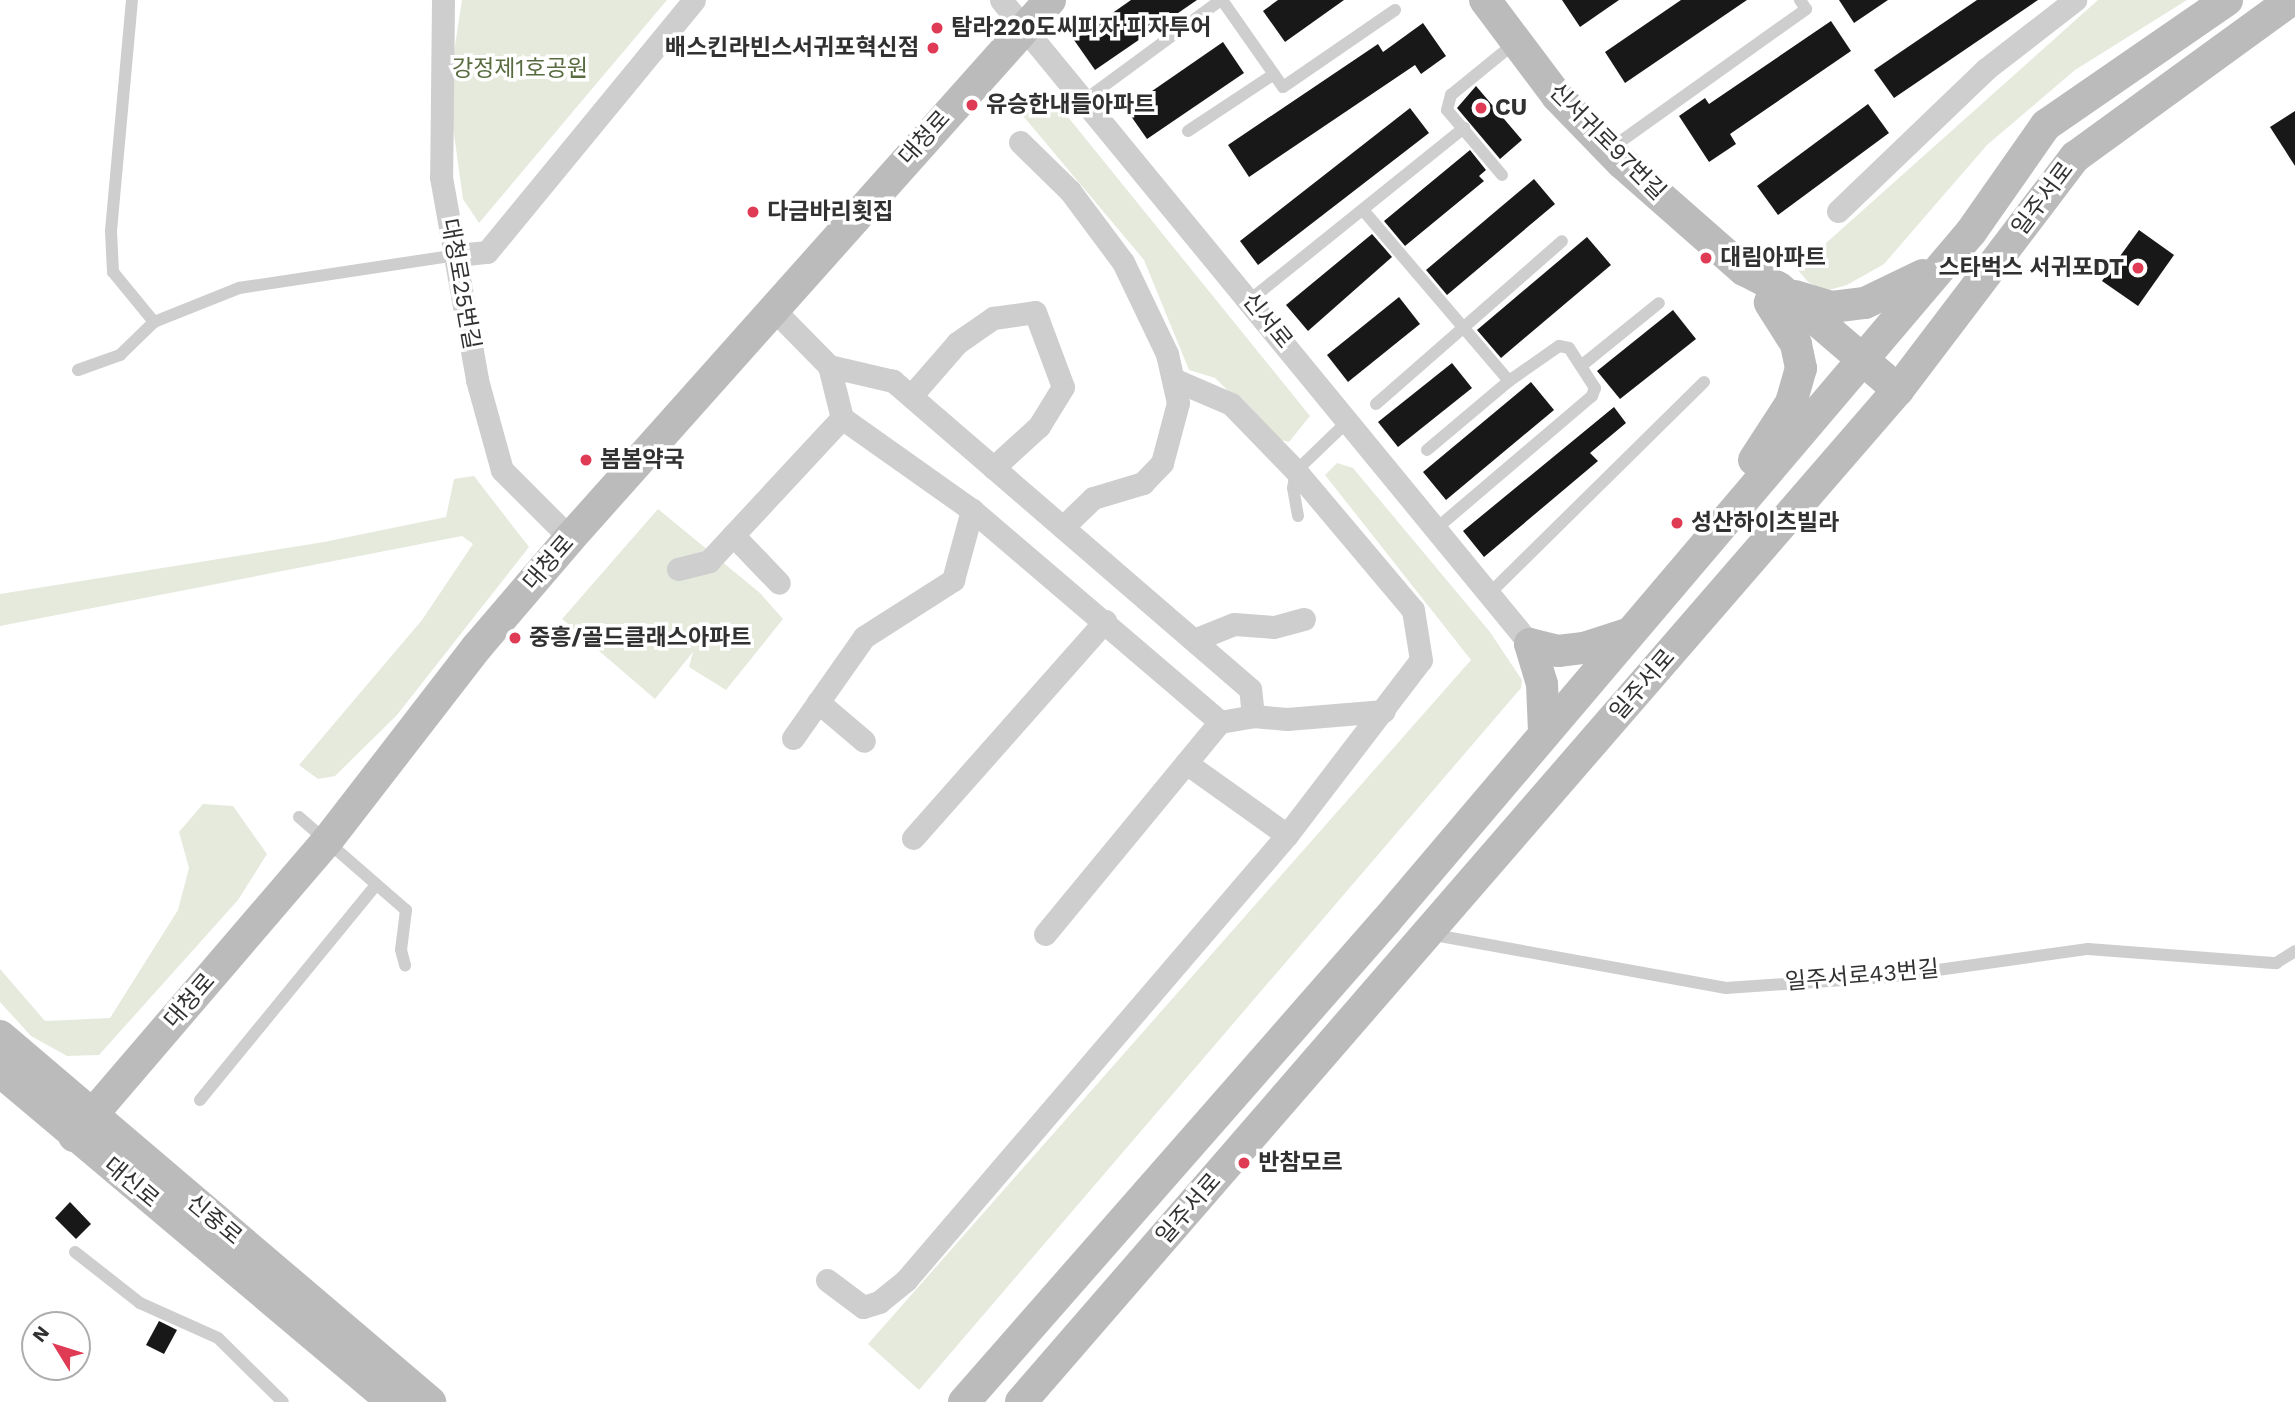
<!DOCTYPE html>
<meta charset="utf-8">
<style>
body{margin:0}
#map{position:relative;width:2295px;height:1402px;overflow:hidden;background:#fff;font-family:"Work Sans","Noto Sans KR",sans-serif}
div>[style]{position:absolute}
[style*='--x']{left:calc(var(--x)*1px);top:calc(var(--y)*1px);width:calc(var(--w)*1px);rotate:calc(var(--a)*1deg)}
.green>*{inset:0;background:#e5eadd}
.building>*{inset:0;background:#181818}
.lane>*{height:12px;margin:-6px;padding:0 6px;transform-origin:6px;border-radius:6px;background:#cecece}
.street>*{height:23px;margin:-11.5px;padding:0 11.5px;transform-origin:11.5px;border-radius:11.5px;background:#cecece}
.secondary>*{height:32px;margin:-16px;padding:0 16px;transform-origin:16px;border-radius:16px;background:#bbb}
.dots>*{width:19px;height:19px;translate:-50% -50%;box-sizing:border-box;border:4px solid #fff;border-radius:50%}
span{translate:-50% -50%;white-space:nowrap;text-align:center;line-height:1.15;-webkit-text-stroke:7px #fff;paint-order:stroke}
.poi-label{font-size:23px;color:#313131;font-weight:700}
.left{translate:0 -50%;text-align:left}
.right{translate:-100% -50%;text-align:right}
.park-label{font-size:23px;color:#586c3f}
.street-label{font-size:23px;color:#313131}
.north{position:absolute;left:21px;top:1311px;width:70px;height:70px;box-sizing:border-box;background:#fff;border:2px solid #adadad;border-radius:50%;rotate:308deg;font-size:19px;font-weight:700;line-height:28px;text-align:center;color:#313131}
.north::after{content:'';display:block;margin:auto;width:24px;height:32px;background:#e03b55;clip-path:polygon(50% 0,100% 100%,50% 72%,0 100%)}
</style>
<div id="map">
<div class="green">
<i style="clip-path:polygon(462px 0,667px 0,479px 223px,463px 199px,448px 91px)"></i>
<i style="clip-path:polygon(2098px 0,2187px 0,2075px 70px,1987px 145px,1884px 264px,1847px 285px,1825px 291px,1808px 282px,1797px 269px)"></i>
<i style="clip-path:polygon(1037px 89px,1051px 96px,1310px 416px,1289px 442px,1277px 439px,1215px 378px,1189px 370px,1144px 260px,1013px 104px)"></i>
<i style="clip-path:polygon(1337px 463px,1353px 468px,1490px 632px,1522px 680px,1521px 688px,919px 1390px,868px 1344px,1471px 660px,1325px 475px)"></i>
<i style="clip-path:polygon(474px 476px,529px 547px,397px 715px,335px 776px,318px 779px,299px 765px,422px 620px,473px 544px,462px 536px,0 626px,0 594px,324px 542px,446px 517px,454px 479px)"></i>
<i style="clip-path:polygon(658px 509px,760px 593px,783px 619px,726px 690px,689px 667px,693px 652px,655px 699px,562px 619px)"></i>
<i style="clip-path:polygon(203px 804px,233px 806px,267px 854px,238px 900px,99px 1055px,67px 1056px,31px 1036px,0 1002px,0 969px,45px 1021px,110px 1018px,178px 910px,189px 868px,179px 832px)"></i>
</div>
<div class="building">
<i style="clip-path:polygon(1131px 0,1197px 0,1095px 70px,1074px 40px)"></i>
<i style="clip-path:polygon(1278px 0,1344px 0,1285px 42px,1263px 11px)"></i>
<i style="clip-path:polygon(1562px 0,1619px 0,1580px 27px)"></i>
<i style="clip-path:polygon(1681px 0,1747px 0,1625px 83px,1605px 52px)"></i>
<i style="clip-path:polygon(1839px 0,1888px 0,1854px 23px)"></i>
<i style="clip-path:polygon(1977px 0,2038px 0,1894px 98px,1874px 70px)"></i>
<i style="clip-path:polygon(1831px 21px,1851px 51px,1730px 134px,1736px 144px,1709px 162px,1679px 116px,1705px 98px,1709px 104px)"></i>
<i style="clip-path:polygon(1423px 23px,1446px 56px,1421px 74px,1415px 65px,1249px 177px,1228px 145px,1378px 44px,1383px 52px)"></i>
<i style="clip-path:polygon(1223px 42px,1244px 73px,1147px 139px,1126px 109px)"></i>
<i style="clip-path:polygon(1476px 86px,1522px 140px,1500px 159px,1457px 108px)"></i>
<i style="clip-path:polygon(1868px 104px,1889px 133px,1778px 215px,1757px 186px)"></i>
<i style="clip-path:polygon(1410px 108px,1429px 133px,1258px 265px,1240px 241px)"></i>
<i style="clip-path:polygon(2295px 111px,2295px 166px,2270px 127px)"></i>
<i style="clip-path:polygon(1470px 150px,1486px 170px,1479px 176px,1484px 181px,1405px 246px,1384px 221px)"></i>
<i style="clip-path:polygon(1534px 179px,1555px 204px,1447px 295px,1426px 270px)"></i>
<i style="clip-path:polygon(2139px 230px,2174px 255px,2138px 306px,2102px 281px)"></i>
<i style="clip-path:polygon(1372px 234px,1392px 257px,1308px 331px,1286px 305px)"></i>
<i style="clip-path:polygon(1587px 237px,1611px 265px,1501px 358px,1477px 330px)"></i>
<i style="clip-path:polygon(1399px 297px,1420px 324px,1348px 382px,1327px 355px)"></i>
<i style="clip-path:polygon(1673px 310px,1696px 339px,1620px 399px,1597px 371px)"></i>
<i style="clip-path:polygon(1452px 363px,1472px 388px,1398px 447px,1378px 422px)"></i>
<i style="clip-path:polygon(1531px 382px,1554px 410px,1446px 500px,1423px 472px)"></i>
<i style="clip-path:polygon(1614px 407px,1626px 423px,1590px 453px,1598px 461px,1484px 557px,1463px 531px)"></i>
<i style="clip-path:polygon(70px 1202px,91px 1224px,76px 1239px,55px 1218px)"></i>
<i style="clip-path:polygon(159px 1321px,177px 1330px,164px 1354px,146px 1345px)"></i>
</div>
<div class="lane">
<i style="--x:132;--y:0;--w:232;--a:95.2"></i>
<i style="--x:111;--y:231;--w:41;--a:87.2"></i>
<i style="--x:113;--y:272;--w:65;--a:50.6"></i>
<i style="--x:1222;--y:0;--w:106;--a:55"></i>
<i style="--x:1283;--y:87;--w:136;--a:-34.5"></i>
<i style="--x:1086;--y:99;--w:167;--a:-36.3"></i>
<i style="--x:1188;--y:131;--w:103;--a:-33.5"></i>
<i style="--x:1610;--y:149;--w:241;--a:-35.5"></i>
<i style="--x:1806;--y:9;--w:11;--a:-124"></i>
<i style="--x:1502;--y:175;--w:85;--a:-130.2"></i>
<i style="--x:1447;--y:110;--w:16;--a:-75"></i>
<i style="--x:1451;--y:95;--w:84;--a:-39.2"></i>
<i style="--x:1363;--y:210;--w:225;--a:49.5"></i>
<i style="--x:1509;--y:381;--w:61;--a:-35"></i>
<i style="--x:1559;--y:346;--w:10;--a:11"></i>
<i style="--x:1569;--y:348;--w:48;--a:57"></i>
<i style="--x:1595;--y:388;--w:9;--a:111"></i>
<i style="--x:1592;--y:396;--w:205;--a:139.6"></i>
<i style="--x:1250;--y:300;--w:275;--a:-38.8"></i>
<i style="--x:1581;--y:366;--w:100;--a:-38.9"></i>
<i style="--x:78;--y:370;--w:45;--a:-19.7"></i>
<i style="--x:120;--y:355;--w:47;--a:-44.1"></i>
<i style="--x:154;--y:322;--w:92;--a:-21.8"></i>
<i style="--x:239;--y:288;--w:220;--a:-8.6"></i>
<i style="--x:1376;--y:404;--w:247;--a:-41.2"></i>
<i style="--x:1427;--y:450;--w:107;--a:-40.1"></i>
<i style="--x:1298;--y:516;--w:28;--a:-100"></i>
<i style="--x:1293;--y:488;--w:17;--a:-80"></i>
<i style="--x:1296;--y:471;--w:72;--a:-43.9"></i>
<i style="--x:1489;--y:594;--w:302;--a:-44.6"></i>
<i style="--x:299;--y:817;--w:142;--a:41"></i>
<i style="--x:406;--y:910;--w:40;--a:97.1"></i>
<i style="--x:401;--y:950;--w:16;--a:75"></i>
<i style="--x:1429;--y:934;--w:302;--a:10.3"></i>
<i style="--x:1726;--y:988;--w:162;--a:-3.9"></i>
<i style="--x:1888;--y:977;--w:202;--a:-8"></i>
<i style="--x:2088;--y:949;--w:189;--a:4.3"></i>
<i style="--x:2276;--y:963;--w:22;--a:-32"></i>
<i style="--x:200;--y:1100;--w:278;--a:-50.7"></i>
<i style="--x:75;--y:1252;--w:83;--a:38.1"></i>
<i style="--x:140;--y:1303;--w:85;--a:24.2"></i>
<i style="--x:218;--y:1338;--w:91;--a:44.6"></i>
</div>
<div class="street">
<i style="--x:443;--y:0;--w:177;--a:90.6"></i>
<i style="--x:441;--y:177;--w:206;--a:79.9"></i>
<i style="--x:477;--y:380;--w:93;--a:74.5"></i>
<i style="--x:502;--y:470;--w:96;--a:45"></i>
<i style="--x:1001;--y:0;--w:833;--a:50.6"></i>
<i style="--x:1020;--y:142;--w:70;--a:44.4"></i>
<i style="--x:1070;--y:191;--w:89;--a:53.3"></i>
<i style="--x:1123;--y:262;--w:102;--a:64.4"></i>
<i style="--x:1167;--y:354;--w:50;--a:77.3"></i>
<i style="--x:1178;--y:403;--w:62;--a:104.9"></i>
<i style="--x:1162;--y:463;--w:28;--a:134"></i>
<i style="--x:1143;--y:483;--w:52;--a:163.3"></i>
<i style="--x:1093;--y:498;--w:42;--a:136"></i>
<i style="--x:1838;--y:211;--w:205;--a:-43.8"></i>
<i style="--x:1986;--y:69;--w:113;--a:-37.8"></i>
<i style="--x:457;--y:255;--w:30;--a:-6"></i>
<i style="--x:487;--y:252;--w:326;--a:-50.6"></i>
<i style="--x:773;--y:309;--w:80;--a:45.5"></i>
<i style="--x:829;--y:366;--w:54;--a:76"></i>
<i style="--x:842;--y:418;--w:159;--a:35.3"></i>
<i style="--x:972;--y:510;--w:326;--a:40.5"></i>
<i style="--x:1220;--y:722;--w:34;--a:-10"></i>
<i style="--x:1253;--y:716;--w:27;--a:-96"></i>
<i style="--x:1250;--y:689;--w:472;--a:-139.2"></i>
<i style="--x:893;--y:381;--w:66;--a:-166.8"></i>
<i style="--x:911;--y:396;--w:70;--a:-49"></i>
<i style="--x:957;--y:343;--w:44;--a:-34.8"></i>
<i style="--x:993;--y:318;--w:42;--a:-8.1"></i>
<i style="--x:1035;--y:312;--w:80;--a:69.5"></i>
<i style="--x:1063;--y:387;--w:46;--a:121.6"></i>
<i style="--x:1039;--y:426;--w:62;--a:137.6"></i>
<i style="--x:733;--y:535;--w:66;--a:46.2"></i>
<i style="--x:678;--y:569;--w:32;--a:-14"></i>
<i style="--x:709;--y:561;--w:195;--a:-47.1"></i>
<i style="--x:1194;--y:640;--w:43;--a:-21.8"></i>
<i style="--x:1234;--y:624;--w:40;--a:4.3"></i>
<i style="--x:1274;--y:627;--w:31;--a:-15"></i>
<i style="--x:818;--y:702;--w:60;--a:40.3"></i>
<i style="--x:1253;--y:716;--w:34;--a:5"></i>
<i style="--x:1287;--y:719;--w:97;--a:-4.7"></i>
<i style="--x:793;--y:738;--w:123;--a:-54.9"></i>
<i style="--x:864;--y:637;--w:106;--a:-32.6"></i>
<i style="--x:953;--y:580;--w:73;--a:-74.8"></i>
<i style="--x:1186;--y:763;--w:124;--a:35.5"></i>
<i style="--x:913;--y:838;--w:290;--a:-48.5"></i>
<i style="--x:1045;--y:934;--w:275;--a:-50.5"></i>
<i style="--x:827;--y:1280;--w:45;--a:36.9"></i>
<i style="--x:863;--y:1307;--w:17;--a:-17"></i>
<i style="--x:879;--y:1302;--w:35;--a:-39"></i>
<i style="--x:906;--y:1280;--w:586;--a:-49.43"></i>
<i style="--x:1287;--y:835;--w:220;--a:-52.6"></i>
<i style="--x:1421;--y:660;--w:51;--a:-99.1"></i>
<i style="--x:1413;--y:610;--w:182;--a:-130.1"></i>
<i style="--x:1296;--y:471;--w:93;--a:-134.1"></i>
<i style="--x:1231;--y:404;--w:63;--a:-156.7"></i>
</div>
<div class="secondary">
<i style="--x:1485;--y:0;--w:120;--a:53.1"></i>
<i style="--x:1557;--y:96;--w:93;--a:45.9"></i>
<i style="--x:1622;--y:163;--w:162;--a:41.3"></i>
<i style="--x:1744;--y:270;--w:39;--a:27"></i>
<i style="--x:1779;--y:288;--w:157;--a:40.6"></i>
<i style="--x:1795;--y:296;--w:39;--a:17"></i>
<i style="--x:1832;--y:307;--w:33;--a:-7"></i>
<i style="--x:1865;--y:303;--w:64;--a:-25.8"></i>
<i style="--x:1754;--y:460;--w:68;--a:-57"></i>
<i style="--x:1791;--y:403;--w:36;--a:-74"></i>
<i style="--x:1801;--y:368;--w:25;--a:-102"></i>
<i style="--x:1796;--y:344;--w:49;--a:-122.4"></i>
<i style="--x:1530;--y:644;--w:29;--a:14"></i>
<i style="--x:1558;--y:651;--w:26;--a:-7"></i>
<i style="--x:1584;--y:648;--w:48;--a:-18.1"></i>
<i style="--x:1530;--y:644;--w:42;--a:73.3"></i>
<i style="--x:1542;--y:684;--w:48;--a:87.6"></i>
<i style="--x:0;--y:1036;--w:565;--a:40.4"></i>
<i style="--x:0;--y:1071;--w:514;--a:40.11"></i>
<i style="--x:74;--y:1136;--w:389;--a:-49.4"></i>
<i style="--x:327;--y:841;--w:245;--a:-52.3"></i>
<i style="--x:477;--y:647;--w:143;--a:-49.5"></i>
<i style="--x:570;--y:538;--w:721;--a:-48.26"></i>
<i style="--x:964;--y:1402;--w:640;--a:-48.74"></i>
<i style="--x:1386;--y:921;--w:904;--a:-49.67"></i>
<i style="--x:1971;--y:232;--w:131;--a:-55"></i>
<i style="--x:2046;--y:125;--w:220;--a:-34.6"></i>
<i style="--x:1021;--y:1402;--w:1339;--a:-49.09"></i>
<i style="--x:1898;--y:390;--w:293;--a:-52.8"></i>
<i style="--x:2075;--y:157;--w:267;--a:-36"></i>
</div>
<div class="dots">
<i style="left:937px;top:28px;background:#e03b55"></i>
<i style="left:933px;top:48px;background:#e03b55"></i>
<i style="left:972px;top:105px;background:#e03b55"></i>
<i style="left:1481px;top:108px;background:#e03b55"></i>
<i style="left:753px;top:212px;background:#e03b55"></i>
<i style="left:1706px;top:258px;background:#e03b55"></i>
<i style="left:2138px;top:268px;background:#e03b55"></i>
<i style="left:586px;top:460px;background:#e03b55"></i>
<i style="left:1677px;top:523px;background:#e03b55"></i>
<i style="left:515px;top:638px;background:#e03b55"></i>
<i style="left:1244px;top:1163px;background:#e03b55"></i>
</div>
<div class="poi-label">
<span class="left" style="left:951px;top:28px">탐라220도씨피자 피자투어</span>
<span class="right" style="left:919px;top:48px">배스킨라빈스서귀포혁신점</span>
<span class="left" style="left:986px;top:105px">유승한내들아파트</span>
<span class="left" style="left:1495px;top:108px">CU</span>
<span class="left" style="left:767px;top:212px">다금바리횟집</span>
<span class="left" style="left:1720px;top:258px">대림아파트</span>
<span class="right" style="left:2124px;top:268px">스타벅스 서귀포DT</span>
<span class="left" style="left:600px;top:460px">봄봄약국</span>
<span class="left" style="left:1691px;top:523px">성산하이츠빌라</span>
<span class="left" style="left:529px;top:638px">중흥/골드클래스아파트</span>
<span class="left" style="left:1258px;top:1163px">반참모르</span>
</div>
<div class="park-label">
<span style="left:520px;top:69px">강정제1호공원</span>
</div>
<div class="street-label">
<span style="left:925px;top:138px;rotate:-48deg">대청로</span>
<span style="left:1607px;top:142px;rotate:45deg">신서귀로97번길</span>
<span style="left:2043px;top:199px;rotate:-53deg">일주서로</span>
<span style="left:460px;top:284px;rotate:80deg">대청로25번길</span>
<span style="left:1267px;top:321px;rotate:51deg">신서로</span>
<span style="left:549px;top:563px;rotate:-49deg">대청로</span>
<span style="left:1643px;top:685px;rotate:-49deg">일주서로</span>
<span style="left:1862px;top:976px;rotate:-5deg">일주서로43번길</span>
<span style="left:190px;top:1001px;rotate:-49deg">대청로</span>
<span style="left:131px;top:1183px;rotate:40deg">대신로</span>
<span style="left:1189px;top:1209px;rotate:-49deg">일주서로</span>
<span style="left:214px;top:1220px;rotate:40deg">신중로</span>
</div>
<div class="north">N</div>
</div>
